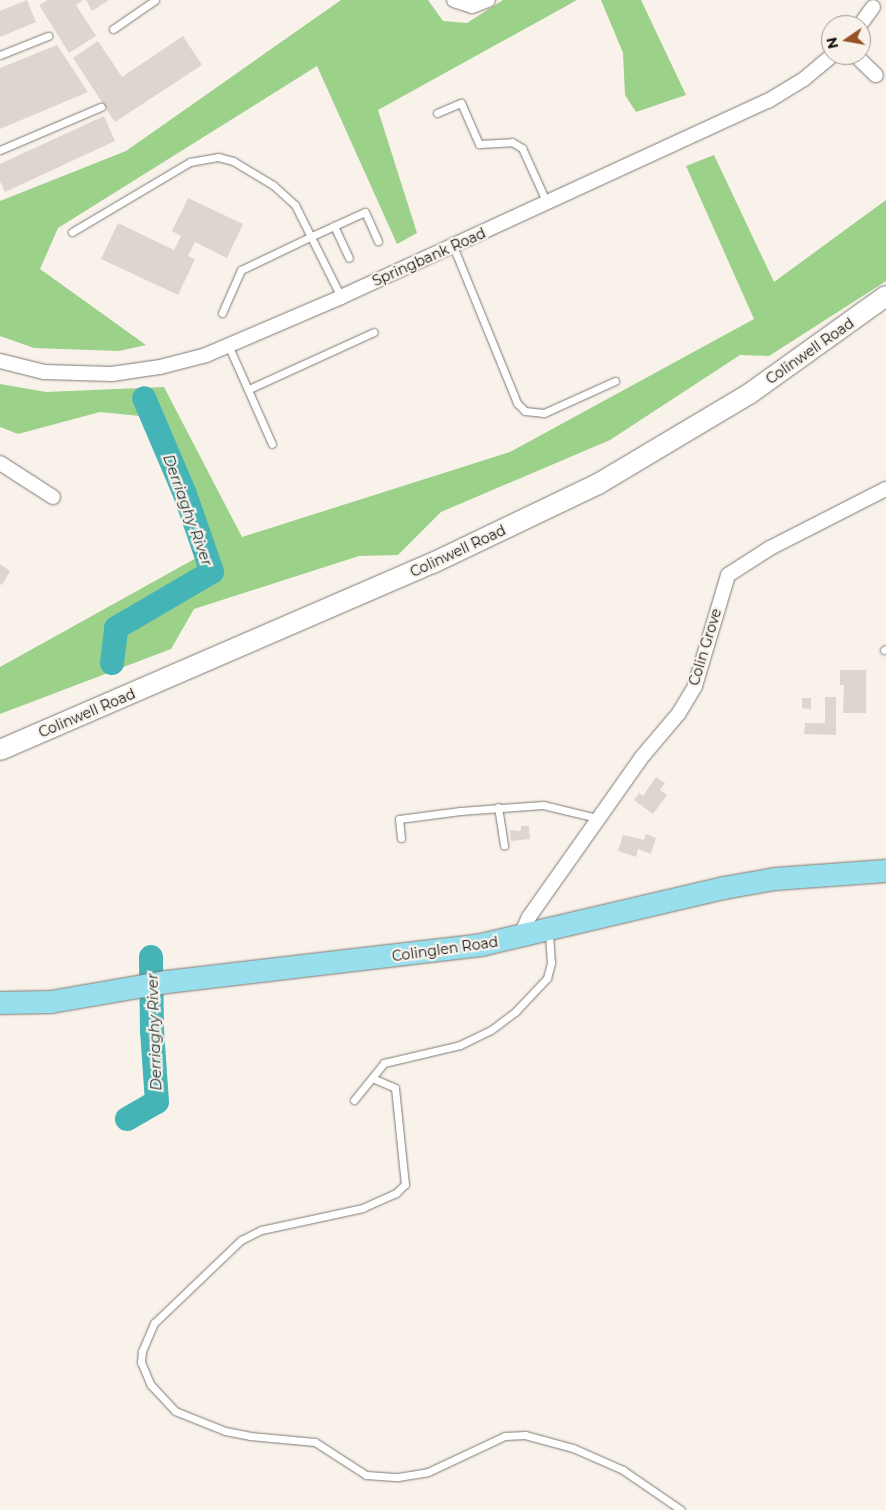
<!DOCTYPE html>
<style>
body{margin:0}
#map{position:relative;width:886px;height:1510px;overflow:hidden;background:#f8f2eb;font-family:Montserrat,sans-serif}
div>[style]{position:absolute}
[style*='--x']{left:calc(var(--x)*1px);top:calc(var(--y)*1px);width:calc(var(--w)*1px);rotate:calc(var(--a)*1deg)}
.green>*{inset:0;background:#9cd189}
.river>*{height:24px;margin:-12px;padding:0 12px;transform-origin:12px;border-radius:12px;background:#44b4b7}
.building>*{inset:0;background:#ded5d1}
.roads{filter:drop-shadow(0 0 1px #7f7973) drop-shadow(0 0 1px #7f7973)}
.lane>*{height:7px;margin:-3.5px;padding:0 3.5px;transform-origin:3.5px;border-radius:3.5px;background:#fff}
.street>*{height:14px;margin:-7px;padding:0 7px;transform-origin:7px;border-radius:7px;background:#fff}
.secondary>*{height:20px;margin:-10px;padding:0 10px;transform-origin:10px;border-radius:10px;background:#fff}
.primary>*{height:22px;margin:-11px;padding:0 11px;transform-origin:11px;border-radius:11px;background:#97dfed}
span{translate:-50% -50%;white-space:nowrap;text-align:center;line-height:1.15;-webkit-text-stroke:4.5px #f8f2eb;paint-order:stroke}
.street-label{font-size:14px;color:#100e0b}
.water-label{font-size:15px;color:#152e2f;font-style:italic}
.north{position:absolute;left:821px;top:15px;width:50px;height:50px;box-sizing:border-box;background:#f8f2eb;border:1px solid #9b9791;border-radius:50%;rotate:258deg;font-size:14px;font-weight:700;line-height:20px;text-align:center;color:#100e0b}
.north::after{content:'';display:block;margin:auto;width:18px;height:22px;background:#975127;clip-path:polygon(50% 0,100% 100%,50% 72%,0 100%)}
</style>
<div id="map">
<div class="green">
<i style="clip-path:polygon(341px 0,428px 0,443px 21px,467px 23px,503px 0,577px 0,378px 110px,417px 233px,397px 244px,317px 66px,58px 228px,40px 269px,146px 345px,119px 351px,34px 348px,0 336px,0 201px,126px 151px)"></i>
<i style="clip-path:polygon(601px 0,641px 0,686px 95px,636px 112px,625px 95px,623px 53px)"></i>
<i style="clip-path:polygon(714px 155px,774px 282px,886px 200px,886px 281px,769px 356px,740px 355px,610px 440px,441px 512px,398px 555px,359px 556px,194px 609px,171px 649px,0 714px,0 667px,198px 557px,140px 416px,100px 412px,18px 434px,0 427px,0 384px,46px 392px,164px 387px,242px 537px,510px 452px,754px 319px,686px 166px)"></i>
</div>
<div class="river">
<i style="--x:112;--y:663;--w:35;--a:-83"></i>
<i style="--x:116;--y:628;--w:111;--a:-30.3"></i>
<i style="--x:212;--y:572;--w:83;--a:-109.1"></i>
<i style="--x:185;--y:494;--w:104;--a:-113.1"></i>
<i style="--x:127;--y:1119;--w:34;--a:-30"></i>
<i style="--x:157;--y:1102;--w:71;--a:-94"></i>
<i style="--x:152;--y:1031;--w:74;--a:-90.8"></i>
</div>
<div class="building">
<i style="clip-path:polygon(27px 0,36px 22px,0 37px,0 11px)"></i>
<i style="clip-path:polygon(48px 0,83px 0,76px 5px,96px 36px,69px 53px,39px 5px)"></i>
<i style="clip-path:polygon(86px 0,109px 0,92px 11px)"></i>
<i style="clip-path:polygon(183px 36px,202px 65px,115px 122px,73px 58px,98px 41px,122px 77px)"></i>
<i style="clip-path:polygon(57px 45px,88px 92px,0 129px,0 68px)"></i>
<i style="clip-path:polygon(104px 116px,115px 141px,5px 192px,0 181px,0 164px)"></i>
<i style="clip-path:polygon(188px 198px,243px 224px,227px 258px,195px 242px,188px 256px,195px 259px,178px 295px,101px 259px,118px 223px,174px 250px,181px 236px,172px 231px)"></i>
<i style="clip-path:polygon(0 564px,10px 571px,2px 585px,0 584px)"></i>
<i style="clip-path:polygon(840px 670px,866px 670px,866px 713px,843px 713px,844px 685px,840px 685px)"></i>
<i style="clip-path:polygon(825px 697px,836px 697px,836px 735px,804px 734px,805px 723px,825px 723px)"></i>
<i style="clip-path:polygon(802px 698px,811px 698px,811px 709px,802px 708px)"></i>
<i style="clip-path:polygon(656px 777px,665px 783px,660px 790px,667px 795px,653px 814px,634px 800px,639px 793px,643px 796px)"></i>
<i style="clip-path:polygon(521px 826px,529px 826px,530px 839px,511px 841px,510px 830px,521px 831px)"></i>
<i style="clip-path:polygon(646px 834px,656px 838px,651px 854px,638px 849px,636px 857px,618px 851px,623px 835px,644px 840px)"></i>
</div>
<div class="roads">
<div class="lane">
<i style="--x:113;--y:29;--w:51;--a:-34.6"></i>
<i style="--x:0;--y:55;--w:52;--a:-21.6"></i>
<i style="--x:437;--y:113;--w:26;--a:-23"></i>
<i style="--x:461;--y:103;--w:45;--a:66.3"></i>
<i style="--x:479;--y:144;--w:33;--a:-3"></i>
<i style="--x:512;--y:142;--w:12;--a:31"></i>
<i style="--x:522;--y:148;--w:60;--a:65.6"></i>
<i style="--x:0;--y:150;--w:110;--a:-23.1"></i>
<i style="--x:334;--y:226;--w:35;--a:65"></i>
<i style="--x:72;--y:232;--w:137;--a:-30.7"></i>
<i style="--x:190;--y:162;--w:28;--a:-10"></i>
<i style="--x:218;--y:157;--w:16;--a:15"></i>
<i style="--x:233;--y:161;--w:47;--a:31"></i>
<i style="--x:273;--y:185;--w:30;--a:42"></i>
<i style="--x:295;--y:205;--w:103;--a:63.4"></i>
<i style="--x:453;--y:246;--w:170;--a:67.8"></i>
<i style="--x:517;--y:403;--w:11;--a:45"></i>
<i style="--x:525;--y:411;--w:19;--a:6"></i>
<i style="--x:544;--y:413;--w:78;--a:-24.3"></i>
<i style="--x:222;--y:313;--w:47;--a:-66.2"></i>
<i style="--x:241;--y:270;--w:79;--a:-25.6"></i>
<i style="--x:312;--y:236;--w:58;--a:-24.4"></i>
<i style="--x:365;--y:212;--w:32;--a:66"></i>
<i style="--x:229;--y:347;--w:106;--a:66.1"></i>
<i style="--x:249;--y:389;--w:137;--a:-24.5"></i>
<i style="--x:884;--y:650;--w:2;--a:-27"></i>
<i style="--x:498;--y:807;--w:39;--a:81"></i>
<i style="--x:401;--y:838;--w:19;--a:-96"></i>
<i style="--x:399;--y:819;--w:62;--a:-7.5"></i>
<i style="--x:460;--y:811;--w:83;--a:-4.1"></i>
<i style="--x:543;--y:805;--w:56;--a:13.5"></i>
<i style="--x:372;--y:1078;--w:25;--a:23"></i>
<i style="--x:395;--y:1088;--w:97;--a:84.1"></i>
<i style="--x:405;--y:1184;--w:13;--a:135"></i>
<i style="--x:396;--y:1193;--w:36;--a:156"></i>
<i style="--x:363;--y:1208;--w:104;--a:167.8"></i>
<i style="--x:261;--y:1230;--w:22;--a:153"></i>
<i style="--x:241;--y:1240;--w:120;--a:136.3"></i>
<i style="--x:154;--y:1323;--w:30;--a:113"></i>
<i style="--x:142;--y:1351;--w:11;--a:95"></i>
<i style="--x:141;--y:1362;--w:25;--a:67"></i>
<i style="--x:151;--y:1385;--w:35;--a:47"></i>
<i style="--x:175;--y:1411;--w:54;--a:21.8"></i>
<i style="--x:225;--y:1431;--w:25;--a:11"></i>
<i style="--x:250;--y:1436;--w:65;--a:5.3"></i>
<i style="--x:315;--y:1442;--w:61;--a:32.9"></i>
<i style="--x:366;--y:1475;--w:32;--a:4"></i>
<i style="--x:398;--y:1477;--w:30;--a:-9"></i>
<i style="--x:428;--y:1472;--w:85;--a:-25.1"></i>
<i style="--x:505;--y:1436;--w:20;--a:-3"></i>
<i style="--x:525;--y:1435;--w:50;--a:15.2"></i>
<i style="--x:573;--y:1448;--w:55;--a:23.7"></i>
<i style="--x:623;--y:1470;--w:70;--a:34.6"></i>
<i style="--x:354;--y:1100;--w:48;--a:-51"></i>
<i style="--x:384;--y:1063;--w:78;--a:-13.3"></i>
<i style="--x:460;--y:1045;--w:34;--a:-26"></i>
<i style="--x:491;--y:1030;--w:30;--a:-37"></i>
<i style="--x:515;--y:1012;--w:47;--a:-46.7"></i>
<i style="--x:547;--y:978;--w:16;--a:-75"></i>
<i style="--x:551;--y:963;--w:31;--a:-94"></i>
</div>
<div class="street">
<i style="--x:454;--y:0;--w:19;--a:18"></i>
<i style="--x:472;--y:6;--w:17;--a:-21"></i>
<i style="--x:860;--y:25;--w:22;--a:-54"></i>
<i style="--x:855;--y:55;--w:29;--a:44"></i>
<i style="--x:0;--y:361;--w:45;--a:14"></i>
<i style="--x:44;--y:372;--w:68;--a:1.7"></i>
<i style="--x:112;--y:374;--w:49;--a:-8.3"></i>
<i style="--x:160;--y:367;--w:48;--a:-14.6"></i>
<i style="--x:206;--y:355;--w:147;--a:-23.2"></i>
<i style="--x:341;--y:297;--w:470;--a:-24.7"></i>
<i style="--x:768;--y:101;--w:42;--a:-31.4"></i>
<i style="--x:804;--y:79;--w:38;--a:-40"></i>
<i style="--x:0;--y:463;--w:63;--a:32.7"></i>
<i style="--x:526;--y:937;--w:9;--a:-103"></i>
<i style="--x:524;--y:928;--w:12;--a:-66"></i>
<i style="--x:529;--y:917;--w:194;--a:-54.8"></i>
<i style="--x:641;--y:758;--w:59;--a:-49.8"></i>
<i style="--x:679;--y:713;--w:31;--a:-59"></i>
<i style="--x:695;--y:686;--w:116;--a:-73.4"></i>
<i style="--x:728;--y:575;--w:50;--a:-32.7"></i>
<i style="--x:770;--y:548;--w:130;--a:-27"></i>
</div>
<div class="secondary">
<i style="--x:0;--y:750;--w:472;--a:-23.4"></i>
<i style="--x:433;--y:563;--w:183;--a:-25.6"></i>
<i style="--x:598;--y:484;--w:176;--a:-30.8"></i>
<i style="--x:749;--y:394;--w:168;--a:-35.6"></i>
</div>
<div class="primary">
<i style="--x:0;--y:1003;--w:51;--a:-1.1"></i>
<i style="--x:51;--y:1002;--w:118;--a:-9.8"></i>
<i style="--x:167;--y:982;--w:316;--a:-6.7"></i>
<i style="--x:481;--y:945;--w:250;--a:-13.2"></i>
<i style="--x:724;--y:888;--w:52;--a:-10"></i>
<i style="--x:775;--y:879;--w:111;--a:-4.1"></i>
</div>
</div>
<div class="street-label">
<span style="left:429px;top:257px;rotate:-24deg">Springbank Road</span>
<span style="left:810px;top:351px;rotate:-35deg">Colinwell Road</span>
<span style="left:458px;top:551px;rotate:-25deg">Colinwell Road</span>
<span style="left:705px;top:647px;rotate:-73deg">Colin Grove</span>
<span style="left:87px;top:713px;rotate:-23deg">Colinwell Road</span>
<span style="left:445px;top:949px;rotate:-8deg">Colinglen Road</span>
</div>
<div class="water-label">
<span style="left:188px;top:510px;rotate:70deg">Derriaghy River</span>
<span style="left:154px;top:1032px;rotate:-92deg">Derriaghy River</span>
</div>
<div class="north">N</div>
</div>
